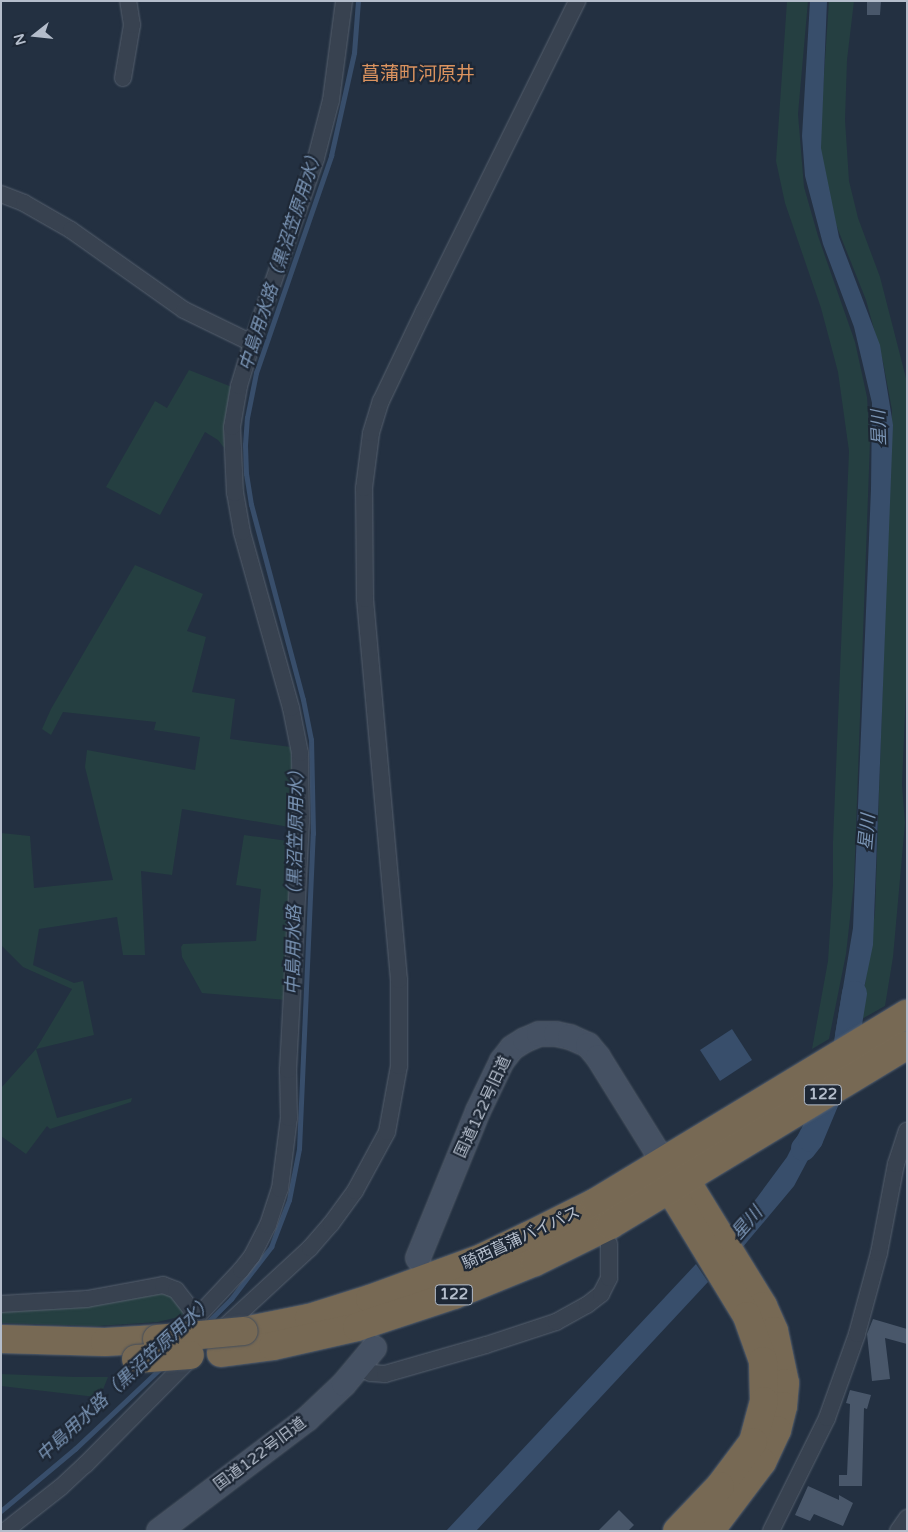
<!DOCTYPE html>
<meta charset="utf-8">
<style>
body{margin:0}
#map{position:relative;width:908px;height:1532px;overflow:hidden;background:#233041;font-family:"Varela Round","Noto Sans JP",sans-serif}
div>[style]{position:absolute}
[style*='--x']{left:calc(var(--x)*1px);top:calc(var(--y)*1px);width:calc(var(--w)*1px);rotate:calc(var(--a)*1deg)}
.green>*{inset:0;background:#253f41}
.water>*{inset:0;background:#384e6b}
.stream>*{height:4.5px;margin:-2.25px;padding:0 2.25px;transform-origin:2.25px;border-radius:2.25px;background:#384e6b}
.river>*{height:25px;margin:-12.5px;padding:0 12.5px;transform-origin:12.5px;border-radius:12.5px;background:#384e6b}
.building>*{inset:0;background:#49576a}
.roads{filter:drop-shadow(0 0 1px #56606e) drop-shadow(0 0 1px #56606e)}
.street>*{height:16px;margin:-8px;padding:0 8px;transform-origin:8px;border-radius:8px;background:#384250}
.secondary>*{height:24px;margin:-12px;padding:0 12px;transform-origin:12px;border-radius:12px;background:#455163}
.highway>*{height:28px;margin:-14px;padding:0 14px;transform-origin:14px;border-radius:14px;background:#776954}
.bridges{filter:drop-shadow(0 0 1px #434d5b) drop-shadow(0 0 1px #434d5b)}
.highway-bridge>*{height:28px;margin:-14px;padding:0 14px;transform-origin:14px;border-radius:14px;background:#776954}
span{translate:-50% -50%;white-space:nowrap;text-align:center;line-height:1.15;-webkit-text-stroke:4.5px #1d2735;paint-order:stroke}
.shield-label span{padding:1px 4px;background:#1d2735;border:1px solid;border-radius:4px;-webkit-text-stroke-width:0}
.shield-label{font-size:15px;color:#b4bdcb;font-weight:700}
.street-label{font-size:16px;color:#b4bdcb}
.water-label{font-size:18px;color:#7a94b4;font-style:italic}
.quarter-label{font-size:19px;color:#db935f}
.frame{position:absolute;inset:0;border:2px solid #b4bdcb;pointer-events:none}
.north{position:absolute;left:10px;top:10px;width:50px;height:50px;-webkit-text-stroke:4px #1d2735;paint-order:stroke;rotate:254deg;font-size:14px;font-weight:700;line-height:20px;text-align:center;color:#b4bdcb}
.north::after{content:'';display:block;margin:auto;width:18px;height:22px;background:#b4bdcb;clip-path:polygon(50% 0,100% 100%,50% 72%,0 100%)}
</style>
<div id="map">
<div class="green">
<i style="clip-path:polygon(787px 1px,808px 1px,798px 114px,804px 187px,818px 236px,855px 342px,867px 397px,870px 441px,854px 882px,846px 954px,829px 1039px,812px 1049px,828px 961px,833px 884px,833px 842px,849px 451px,838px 372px,821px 308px,785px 203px,776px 161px)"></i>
<i style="clip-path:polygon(829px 1px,854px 1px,847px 60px,845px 120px,849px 181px,858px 218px,880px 277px,907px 382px,907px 667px,902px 785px,905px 823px,893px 957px,885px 1006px,860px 1020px,875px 912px,892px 410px,883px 362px,866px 300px,835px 222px,819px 148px)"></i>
<i style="clip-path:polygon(189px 370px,232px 387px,226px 450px,218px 440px,205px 432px,160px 515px,106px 487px,155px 401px,167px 408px)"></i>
<i style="clip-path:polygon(135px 565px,203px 594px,187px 631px,206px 637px,192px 692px,235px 699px,230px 739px,291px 747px,295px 828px,182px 809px,172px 875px,141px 871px,145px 955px,123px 955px,117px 917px,39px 929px,33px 965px,74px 983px,83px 981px,94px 1035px,36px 1049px,57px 1118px,132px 1098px,131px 1102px,50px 1129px,47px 1126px,26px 1154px,1px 1136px,1px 1088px,36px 1049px,72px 989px,23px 967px,1px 945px,1px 833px,30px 836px,34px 888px,113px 880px,85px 767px,87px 750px,195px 770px,200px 737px,154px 730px,156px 722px,63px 712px,51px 735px,42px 729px,51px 709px)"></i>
<i style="clip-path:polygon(244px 835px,295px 842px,287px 1000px,202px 993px,182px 957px,181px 947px,183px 944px,256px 941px,261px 889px,236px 885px)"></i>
<i style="clip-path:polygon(161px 1292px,173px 1297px,183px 1312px,182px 1316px,158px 1322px,97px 1326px,1px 1323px,1px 1309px)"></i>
<i style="clip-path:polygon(1px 1374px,75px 1377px,108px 1377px,100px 1397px,96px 1397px,1px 1386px)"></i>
</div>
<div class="water">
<i style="clip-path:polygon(810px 1px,827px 1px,821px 148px,839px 237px,880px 345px,893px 425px,873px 945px,857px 1022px,835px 1035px,853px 928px,871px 489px,872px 403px,854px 327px,823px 244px,805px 176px,802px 136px)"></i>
<i style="clip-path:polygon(732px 1029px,752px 1060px,720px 1081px,700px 1050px)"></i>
<i style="clip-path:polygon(835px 1109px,794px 1186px,742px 1248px,730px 1229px,756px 1199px,787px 1157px,801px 1129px)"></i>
<i style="clip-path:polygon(696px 1264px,708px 1282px,476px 1531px,446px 1531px)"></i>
</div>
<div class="stream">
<i style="--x:205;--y:1325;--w:37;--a:-45"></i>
<i style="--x:231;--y:1299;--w:66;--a:-52.4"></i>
<i style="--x:271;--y:1247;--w:50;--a:-69"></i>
<i style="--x:289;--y:1200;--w:52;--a:-78.9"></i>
<i style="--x:299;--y:1149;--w:315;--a:-87.5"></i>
<i style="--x:313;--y:834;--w:94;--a:-91.2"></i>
<i style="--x:311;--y:740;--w:41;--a:-101.3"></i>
<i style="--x:303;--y:700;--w:202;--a:-104.9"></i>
<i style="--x:251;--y:505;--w:31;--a:-99"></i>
<i style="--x:246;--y:474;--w:29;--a:-92"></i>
<i style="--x:245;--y:445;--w:27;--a:-86"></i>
<i style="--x:247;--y:418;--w:46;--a:-78.7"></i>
<i style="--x:256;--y:373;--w:230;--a:-70.9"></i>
<i style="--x:331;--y:156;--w:106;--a:-77.4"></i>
<i style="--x:354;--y:53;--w:52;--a:-85.6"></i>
<i style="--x:1;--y:1511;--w:97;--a:-40"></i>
<i style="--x:75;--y:1449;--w:120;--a:-43.3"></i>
</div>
<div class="river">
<i style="--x:803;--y:1148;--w:11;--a:-52"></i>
<i style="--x:810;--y:1139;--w:86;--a:-67.3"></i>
<i style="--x:843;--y:1060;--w:68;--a:-80.7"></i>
</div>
<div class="building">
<i style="clip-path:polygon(867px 1px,881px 1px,880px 15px,867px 15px)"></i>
<i style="clip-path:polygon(873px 1319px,907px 1329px,907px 1344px,885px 1338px,890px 1379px,872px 1381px,867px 1334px)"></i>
<i style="clip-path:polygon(850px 1390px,871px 1395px,867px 1409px,864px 1408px,862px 1486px,839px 1486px,839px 1475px,847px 1475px,850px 1404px,846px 1403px)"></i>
<i style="clip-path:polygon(808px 1486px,839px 1500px,839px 1495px,853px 1503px,843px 1526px,814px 1514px,810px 1521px,795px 1515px)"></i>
<i style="clip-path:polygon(619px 1510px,634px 1525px,628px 1531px,598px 1531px)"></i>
</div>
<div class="roads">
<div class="street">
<i style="--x:123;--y:78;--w:54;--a:-80.4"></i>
<i style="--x:132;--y:25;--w:24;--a:-99"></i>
<i style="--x:1;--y:194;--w:25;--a:21"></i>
<i style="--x:24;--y:203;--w:54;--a:29.9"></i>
<i style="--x:71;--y:230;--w:138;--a:35.3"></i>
<i style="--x:184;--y:310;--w:76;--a:25.9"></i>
<i style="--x:1;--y:1304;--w:86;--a:-3.3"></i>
<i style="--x:87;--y:1299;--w:77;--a:-10.4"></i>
<i style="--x:163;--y:1285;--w:14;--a:21"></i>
<i style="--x:176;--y:1290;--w:34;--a:52"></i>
<i style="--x:197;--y:1317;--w:64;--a:-46.9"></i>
<i style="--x:241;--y:1270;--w:18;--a:-52"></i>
<i style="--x:252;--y:1256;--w:35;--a:-63"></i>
<i style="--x:268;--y:1225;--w:38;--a:-72"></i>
<i style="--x:280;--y:1189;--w:72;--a:-82.8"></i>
<i style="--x:289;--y:1118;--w:48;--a:-91.2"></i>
<i style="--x:288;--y:1070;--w:250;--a:-87"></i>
<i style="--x:301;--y:820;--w:67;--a:-90.9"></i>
<i style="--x:300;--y:753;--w:46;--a:-101.3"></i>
<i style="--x:291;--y:708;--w:183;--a:-105.6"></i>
<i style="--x:242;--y:532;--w:40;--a:-100"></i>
<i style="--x:235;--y:493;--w:66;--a:-92.6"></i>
<i style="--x:232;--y:427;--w:42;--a:-80.3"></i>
<i style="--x:239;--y:386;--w:45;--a:-73.2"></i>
<i style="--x:252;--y:343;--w:196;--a:-70.9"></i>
<i style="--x:316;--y:158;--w:60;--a:-75.5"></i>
<i style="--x:331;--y:100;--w:100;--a:-82.5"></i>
<i style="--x:219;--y:1332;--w:124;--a:-42.7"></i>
<i style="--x:310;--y:1248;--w:32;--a:-49"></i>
<i style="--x:331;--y:1224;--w:41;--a:-54"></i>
<i style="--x:355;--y:1191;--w:67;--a:-61.5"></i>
<i style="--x:387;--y:1132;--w:67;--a:-79.7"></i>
<i style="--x:399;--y:1066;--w:86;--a:-90"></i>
<i style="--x:399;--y:980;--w:383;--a:-95.1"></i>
<i style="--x:365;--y:599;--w:111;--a:-90.5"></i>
<i style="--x:364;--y:488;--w:55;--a:-82.7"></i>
<i style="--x:371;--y:433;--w:34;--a:-73"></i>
<i style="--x:381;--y:401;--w:100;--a:-64.5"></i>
<i style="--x:424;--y:311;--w:346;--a:-63.7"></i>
<i style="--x:359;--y:1368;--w:13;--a:23"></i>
<i style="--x:371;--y:1373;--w:14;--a:4"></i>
<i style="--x:385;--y:1374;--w:105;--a:-16"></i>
<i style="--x:486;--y:1345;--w:74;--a:-18.2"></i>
<i style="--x:556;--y:1322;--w:35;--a:-29"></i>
<i style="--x:587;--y:1305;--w:18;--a:-38"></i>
<i style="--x:601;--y:1294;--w:18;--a:-63"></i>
<i style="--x:609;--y:1278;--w:34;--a:-90"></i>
<i style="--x:5;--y:1531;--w:71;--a:-38.2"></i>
<i style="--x:61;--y:1487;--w:33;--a:-43"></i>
<i style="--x:85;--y:1465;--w:156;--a:-45.3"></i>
<i style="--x:771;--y:1531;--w:126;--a:-63.6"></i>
<i style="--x:827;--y:1418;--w:89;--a:-70.3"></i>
<i style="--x:857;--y:1334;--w:84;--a:-74.8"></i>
<i style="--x:879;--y:1253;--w:91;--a:-79.2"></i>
<i style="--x:896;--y:1164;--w:35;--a:-72"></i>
<i style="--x:898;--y:1531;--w:16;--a:-55"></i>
</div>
<div class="secondary">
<i style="--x:418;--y:1258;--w:159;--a:-67.8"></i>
<i style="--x:478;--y:1111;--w:55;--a:-64.4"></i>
<i style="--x:502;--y:1061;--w:16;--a:-52"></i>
<i style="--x:512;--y:1048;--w:15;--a:-32"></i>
<i style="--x:525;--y:1040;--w:15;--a:-23"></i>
<i style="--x:539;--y:1034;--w:17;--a:0"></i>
<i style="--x:556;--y:1034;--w:14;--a:12"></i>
<i style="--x:570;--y:1037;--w:20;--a:24"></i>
<i style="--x:588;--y:1045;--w:16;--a:50"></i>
<i style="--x:598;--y:1057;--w:121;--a:58.1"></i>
<i style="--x:159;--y:1531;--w:186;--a:-37.1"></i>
<i style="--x:307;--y:1419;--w:51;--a:-43.4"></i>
<i style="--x:344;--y:1384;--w:47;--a:-50.2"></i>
</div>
<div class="highway">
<i style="--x:672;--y:1168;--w:17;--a:40"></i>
<i style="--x:685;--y:1179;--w:149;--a:58.4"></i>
<i style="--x:763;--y:1306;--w:27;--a:66"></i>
<i style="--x:774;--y:1331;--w:53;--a:78.1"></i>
<i style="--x:785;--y:1383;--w:23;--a:95"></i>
<i style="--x:783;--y:1406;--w:25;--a:104"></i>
<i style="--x:777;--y:1430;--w:35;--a:115"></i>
<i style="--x:762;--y:1462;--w:86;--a:127"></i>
<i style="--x:671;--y:1191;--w:146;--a:58.7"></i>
<i style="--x:747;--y:1316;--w:48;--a:70.4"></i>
<i style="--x:763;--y:1361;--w:40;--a:88.6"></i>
<i style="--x:764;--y:1401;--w:42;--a:105"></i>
<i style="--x:753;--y:1442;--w:55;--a:126.9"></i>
<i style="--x:720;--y:1486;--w:62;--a:133.7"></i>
<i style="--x:244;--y:1331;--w:66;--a:-11.3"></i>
<i style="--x:309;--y:1318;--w:64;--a:-17.3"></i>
<i style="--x:370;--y:1299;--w:119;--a:-20.1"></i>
<i style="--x:482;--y:1258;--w:51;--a:-25.6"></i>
<i style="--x:528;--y:1236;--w:76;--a:-26.6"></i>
<i style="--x:596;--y:1202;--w:363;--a:-31.2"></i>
<i style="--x:1;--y:1339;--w:104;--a:1.7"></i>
<i style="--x:105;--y:1342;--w:52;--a:-3.3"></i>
<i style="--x:221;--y:1353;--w:52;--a:-7.7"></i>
<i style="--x:273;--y:1346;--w:86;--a:-12.7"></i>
<i style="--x:357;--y:1327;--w:102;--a:-18.3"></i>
<i style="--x:454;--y:1295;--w:87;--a:-22.2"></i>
<i style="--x:535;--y:1262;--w:84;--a:-26.3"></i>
<i style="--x:610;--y:1225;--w:347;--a:-31.2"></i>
</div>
</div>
<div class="bridges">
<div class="highway-bridge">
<i style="--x:157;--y:1339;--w:87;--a:-5.3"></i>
<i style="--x:136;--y:1359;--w:54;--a:-4.2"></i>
</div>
</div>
<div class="shield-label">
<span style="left:823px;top:1095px">122</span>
<span style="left:454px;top:1295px">122</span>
</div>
<div class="street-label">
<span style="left:483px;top:1107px;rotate:-65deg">国道122号旧道</span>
<span style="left:521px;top:1238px;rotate:-25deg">騎西菖蒲バイパス</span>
<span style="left:260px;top:1454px;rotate:-37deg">国道122号旧道</span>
</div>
<div class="water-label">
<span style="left:281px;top:259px;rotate:-72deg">中島用水路（黒沼笠原用水）</span>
<span style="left:879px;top:428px;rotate:-92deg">星川</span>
<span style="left:867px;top:832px;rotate:-85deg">星川</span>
<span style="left:295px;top:878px;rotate:-89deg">中島用水路（黒沼笠原用水）</span>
<span style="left:747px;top:1223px;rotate:-49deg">星川</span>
<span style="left:125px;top:1379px;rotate:-43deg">中島用水路（黒沼笠原用水）</span>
</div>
<div class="quarter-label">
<span style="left:418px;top:75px">菖蒲町河原井</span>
</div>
<div class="frame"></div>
<div class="north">N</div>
</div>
